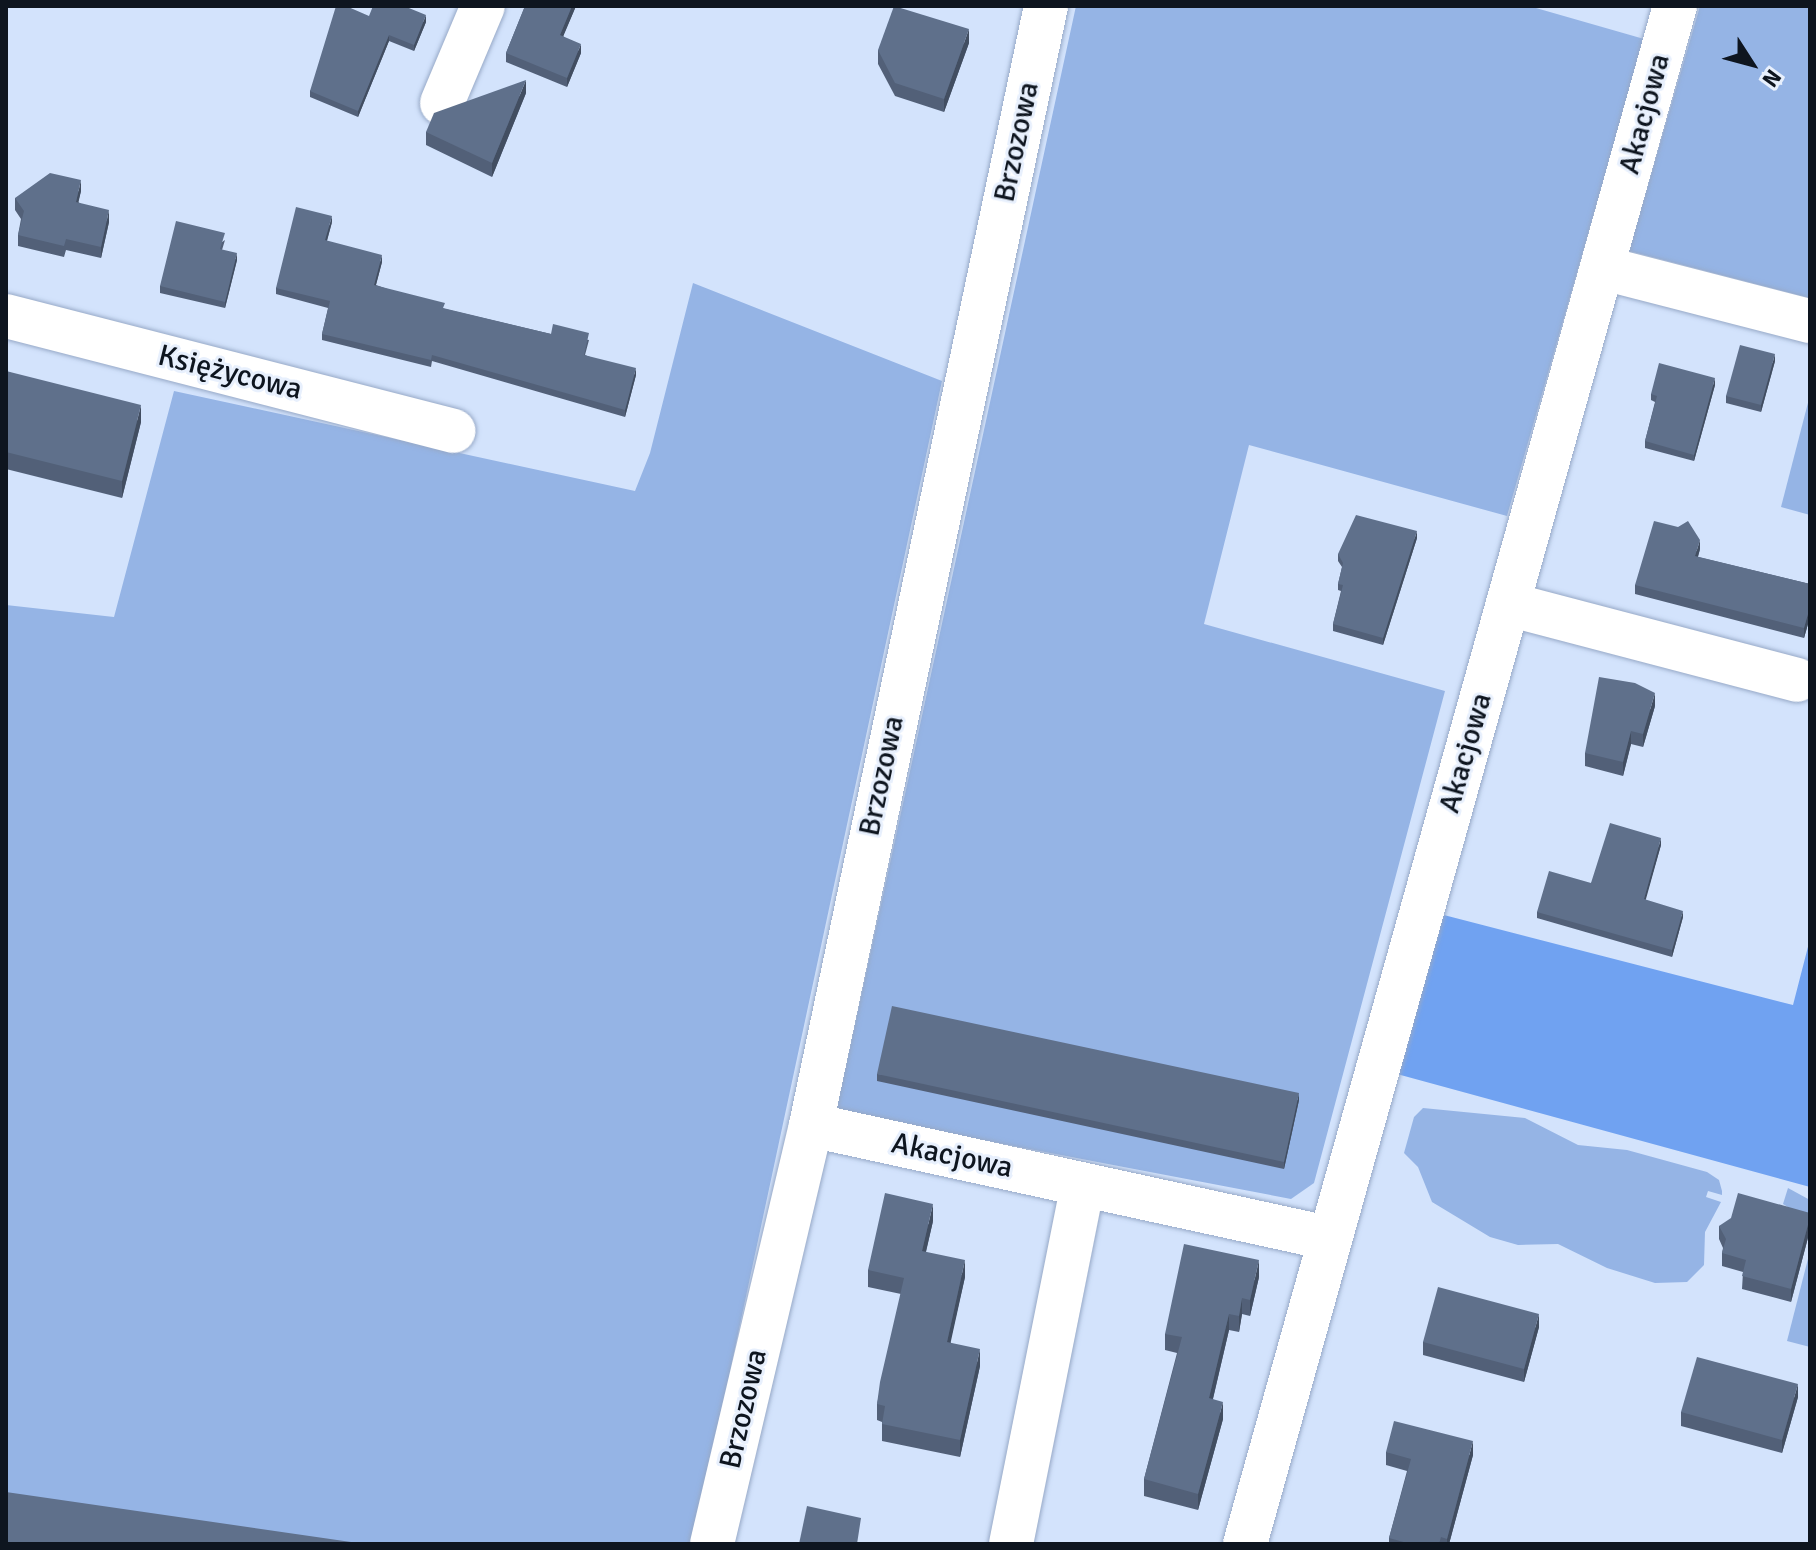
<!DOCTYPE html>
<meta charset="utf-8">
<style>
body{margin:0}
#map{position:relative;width:1816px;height:1550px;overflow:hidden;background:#d3e3fc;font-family:Signika,sans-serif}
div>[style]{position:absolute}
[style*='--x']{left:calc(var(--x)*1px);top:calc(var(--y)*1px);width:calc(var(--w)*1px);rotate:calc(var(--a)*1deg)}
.green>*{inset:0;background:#95b4e5}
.forest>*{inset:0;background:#70a2f1}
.roads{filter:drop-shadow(0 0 2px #97a9c7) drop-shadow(0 0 2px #97a9c7)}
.minor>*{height:44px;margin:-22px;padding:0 22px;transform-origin:22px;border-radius:22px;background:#fff}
.wall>*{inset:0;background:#526078}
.shaded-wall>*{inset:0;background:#424e61}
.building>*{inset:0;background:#5f708b}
span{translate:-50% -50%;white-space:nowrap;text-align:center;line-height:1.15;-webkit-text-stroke:6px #e8f0fd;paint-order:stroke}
.street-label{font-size:30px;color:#0e151f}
.frame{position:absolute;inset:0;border:8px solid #0e151f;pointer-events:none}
.north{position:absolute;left:1712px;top:24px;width:80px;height:80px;-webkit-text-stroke:6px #e8f0fd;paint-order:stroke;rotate:126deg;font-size:22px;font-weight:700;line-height:32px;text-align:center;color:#0e151f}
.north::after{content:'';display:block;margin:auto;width:28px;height:36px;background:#0e151f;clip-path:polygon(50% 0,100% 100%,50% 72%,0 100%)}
</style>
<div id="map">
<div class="green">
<i style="clip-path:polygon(1076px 6px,1529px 6px,1644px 39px,1507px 516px,1249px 445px,1204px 624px,1445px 691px,1314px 1183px,1291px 1199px,836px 1112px)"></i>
<i style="clip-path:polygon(1700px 6px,1810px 6px,1810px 298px,1629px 251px)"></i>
<i style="clip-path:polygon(693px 283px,942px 381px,693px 1544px,6px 1544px,6px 605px,114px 617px,174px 391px,635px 491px,650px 453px)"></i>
<i style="clip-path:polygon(1810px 395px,1810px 515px,1781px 507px)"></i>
<i style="clip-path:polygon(1423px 1108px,1525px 1118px,1578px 1145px,1627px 1150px,1707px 1172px,1719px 1180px,1722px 1191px,1722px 1195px,1708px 1191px,1706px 1197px,1721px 1202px,1705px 1232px,1704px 1265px,1687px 1282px,1655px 1283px,1607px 1268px,1558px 1244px,1518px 1245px,1490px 1237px,1432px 1202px,1418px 1167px,1404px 1153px,1414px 1117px)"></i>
<i style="clip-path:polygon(1788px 1188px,1810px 1200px,1810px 1221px,1783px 1204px)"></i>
<i style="clip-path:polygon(1810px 1251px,1810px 1347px,1787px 1341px)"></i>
</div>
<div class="forest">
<i style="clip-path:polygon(1440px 914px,1793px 1005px,1810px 939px,1810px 1187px,1397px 1074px)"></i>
</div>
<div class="roads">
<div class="minor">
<i style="--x:442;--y:103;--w:105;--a:-67.1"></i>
<i style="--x:1603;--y:268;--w:214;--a:14.4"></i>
<i style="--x:6;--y:316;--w:462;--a:14.4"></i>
<i style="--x:1508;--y:604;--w:299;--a:14.7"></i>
<i style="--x:811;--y:1125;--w:529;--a:12.33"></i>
<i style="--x:712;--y:1544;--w:431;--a:-76.7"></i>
<i style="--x:811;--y:1125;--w:1143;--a:-78.14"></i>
<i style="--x:1011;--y:1544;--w:366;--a:-78.7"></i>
<i style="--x:1245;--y:1544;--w:1597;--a:-74.38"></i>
</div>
</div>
<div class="wall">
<i style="clip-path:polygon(525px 6px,576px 6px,563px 36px,581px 53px,567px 87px,506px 62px,506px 53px)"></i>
<i style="clip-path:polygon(369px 16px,426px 22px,414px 51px,389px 41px,358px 117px,310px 97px,310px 91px)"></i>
<i style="clip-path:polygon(969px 43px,944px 112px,895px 96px,878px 64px,878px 50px)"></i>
<i style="clip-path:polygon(526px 93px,492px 177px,426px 145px,426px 132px)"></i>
<i style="clip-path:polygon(81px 191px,78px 202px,109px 222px,101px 258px,66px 250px,64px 257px,18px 246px,18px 235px,21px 219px,15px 210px,15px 198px)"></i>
<i style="clip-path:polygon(332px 222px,327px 241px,382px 262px,376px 285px,445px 309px,551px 334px,589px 340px,585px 355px,636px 375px,625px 417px,432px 361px,431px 367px,322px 340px,322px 334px,328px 308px,276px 294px,276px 288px)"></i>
<i style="clip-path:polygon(225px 240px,222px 250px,237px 260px,225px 308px,160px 293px,160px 286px)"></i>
<i style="clip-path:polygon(1775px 361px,1761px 412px,1726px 403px,1726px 396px)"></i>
<i style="clip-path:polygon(6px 371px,141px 422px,122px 498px,6px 469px)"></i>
<i style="clip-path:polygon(1715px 385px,1694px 461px,1645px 448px,1645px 441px,1655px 402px,1651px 400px,1651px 394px)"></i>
<i style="clip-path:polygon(1417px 538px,1383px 645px,1333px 631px,1333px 624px,1341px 591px,1338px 590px,1338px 584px,1342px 567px,1338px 561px,1338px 554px)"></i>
<i style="clip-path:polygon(1700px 549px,1698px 557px,1810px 584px,1810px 617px,1804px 638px,1635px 594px,1635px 585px)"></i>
<i style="clip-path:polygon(1655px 706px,1643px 747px,1631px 744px,1623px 776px,1585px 766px,1585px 753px)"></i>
<i style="clip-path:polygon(1661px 845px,1645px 900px,1683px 917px,1672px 957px,1537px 918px,1537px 912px)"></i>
<i style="clip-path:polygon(877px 1074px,1299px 1100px,1284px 1169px,877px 1081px)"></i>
<i style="clip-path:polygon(1810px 1213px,1810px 1230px,1791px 1302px,1742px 1289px,1743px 1272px,1722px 1266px,1722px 1253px,1723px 1248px,1719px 1239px,1719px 1226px)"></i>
<i style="clip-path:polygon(933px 1221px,926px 1252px,965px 1277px,950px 1342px,980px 1366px,960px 1457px,882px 1441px,882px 1422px,877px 1420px,877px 1404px,901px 1294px,868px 1287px,868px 1270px)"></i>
<i style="clip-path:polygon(1259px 1277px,1250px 1316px,1242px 1314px,1239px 1332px,1229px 1330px,1213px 1399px,1223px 1419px,1198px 1510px,1144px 1496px,1144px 1479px,1177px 1353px,1165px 1350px,1165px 1334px)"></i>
<i style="clip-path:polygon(1539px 1327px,1524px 1382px,1423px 1355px,1423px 1342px)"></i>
<i style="clip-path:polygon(1798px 1397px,1782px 1453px,1681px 1426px,1681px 1412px)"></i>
<i style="clip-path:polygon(1386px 1452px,1473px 1455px,1449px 1544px,1389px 1544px,1389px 1538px,1407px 1471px,1386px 1465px)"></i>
</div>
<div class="shaded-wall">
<i style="clip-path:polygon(572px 6px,576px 6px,560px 44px,560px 35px)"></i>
<i style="clip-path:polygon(426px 15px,426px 22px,414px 51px,414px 45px)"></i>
<i style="clip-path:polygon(969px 29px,969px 43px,944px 112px,944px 99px)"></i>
<i style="clip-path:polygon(389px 35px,389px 41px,358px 117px,358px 111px)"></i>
<i style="clip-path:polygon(581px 44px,581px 53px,567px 87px,567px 78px)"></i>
<i style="clip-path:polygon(526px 80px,526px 93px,492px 177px,492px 163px)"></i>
<i style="clip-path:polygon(81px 180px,81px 191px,76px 213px,76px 202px)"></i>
<i style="clip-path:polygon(109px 210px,109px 222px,101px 258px,101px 247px)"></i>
<i style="clip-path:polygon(332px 216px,332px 222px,325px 247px,325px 240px)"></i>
<i style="clip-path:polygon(237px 253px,237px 260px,225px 308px,225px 302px)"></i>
<i style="clip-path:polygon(382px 255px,382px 262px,374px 292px,374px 285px)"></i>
<i style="clip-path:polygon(1775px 354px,1775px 361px,1761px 412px,1761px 405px)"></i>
<i style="clip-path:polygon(636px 368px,636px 375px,625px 417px,625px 410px)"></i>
<i style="clip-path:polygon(1715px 378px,1715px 385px,1694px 461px,1694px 455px)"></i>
<i style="clip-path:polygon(141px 405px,141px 422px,122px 498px,122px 481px)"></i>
<i style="clip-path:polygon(1417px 531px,1417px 538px,1383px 645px,1383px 638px)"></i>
<i style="clip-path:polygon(1700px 540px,1700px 549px,1695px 566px,1695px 556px)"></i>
<i style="clip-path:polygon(1810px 607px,1810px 617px,1804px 638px,1804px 628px)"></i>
<i style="clip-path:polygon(1655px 693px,1655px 706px,1643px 747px,1643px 734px)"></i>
<i style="clip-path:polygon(1631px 731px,1631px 744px,1623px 776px,1623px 762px)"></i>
<i style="clip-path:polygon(1661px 838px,1661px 845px,1644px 906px,1644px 899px)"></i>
<i style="clip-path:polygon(1683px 911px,1683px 917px,1672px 957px,1672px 950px)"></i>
<i style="clip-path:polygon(1299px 1093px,1299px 1100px,1284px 1169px,1284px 1162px)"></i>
<i style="clip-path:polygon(933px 1204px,933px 1221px,922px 1268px,922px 1251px)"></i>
<i style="clip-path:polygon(1810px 1217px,1810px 1230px,1791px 1302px,1791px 1289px)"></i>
<i style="clip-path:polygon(965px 1260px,965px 1277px,947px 1359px,947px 1342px)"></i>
<i style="clip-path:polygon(1259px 1260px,1259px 1277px,1250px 1316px,1250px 1300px)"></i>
<i style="clip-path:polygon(1242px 1298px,1242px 1314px,1239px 1332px,1239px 1316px)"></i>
<i style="clip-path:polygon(1229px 1314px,1229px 1330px,1209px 1415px,1209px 1398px)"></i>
<i style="clip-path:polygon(1539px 1314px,1539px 1327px,1524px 1382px,1524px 1369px)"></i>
<i style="clip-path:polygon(980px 1349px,980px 1366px,960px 1457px,960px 1440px)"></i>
<i style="clip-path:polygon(1798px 1384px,1798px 1397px,1782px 1453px,1782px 1440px)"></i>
<i style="clip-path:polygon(1223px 1402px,1223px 1419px,1198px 1510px,1198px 1494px)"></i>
<i style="clip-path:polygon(1473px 1441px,1473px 1455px,1449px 1544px,1447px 1544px,1447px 1539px)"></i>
</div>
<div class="building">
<i style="clip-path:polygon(336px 6px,346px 6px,369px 16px,373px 6px,404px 6px,426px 15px,414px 45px,389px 35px,358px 111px,310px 91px)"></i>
<i style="clip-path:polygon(525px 6px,572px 6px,560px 35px,581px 44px,567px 78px,506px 53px)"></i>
<i style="clip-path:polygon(894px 6px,969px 29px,944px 99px,895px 83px,878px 50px)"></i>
<i style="clip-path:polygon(526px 80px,492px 163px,426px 132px,434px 113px)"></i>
<i style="clip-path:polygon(50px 173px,81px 180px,76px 202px,109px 210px,101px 247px,66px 239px,64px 246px,18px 235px,24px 211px,15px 198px)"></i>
<i style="clip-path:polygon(296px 207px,332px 216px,325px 240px,382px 255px,374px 285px,445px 303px,443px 308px,551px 334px,553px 324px,589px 333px,584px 355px,636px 368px,625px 410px,432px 355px,431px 360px,322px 334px,330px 301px,276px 288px)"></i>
<i style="clip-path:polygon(176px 221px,225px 233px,220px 249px,237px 253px,225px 302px,160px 286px)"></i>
<i style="clip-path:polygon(1740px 345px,1775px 354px,1761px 405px,1726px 396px)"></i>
<i style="clip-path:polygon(1659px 363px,1715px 378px,1694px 455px,1645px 441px,1657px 396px,1651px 394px)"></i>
<i style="clip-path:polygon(6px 371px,141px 405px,122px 481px,6px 452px)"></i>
<i style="clip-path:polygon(1356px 515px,1417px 531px,1383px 638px,1333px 624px,1343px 585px,1338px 584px,1343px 563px,1338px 554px)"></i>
<i style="clip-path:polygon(1654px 521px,1678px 527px,1688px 521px,1700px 540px,1695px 556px,1810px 584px,1810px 607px,1804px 628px,1635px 585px)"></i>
<i style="clip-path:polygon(1599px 677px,1635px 683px,1655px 693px,1643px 734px,1631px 731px,1623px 762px,1585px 753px)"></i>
<i style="clip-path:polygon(1610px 823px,1661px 838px,1644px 899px,1683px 911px,1672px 950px,1537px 912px,1549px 871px,1591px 883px)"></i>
<i style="clip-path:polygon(892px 1006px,1299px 1093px,1284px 1162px,877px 1074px)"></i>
<i style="clip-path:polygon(885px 1193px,933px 1204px,922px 1251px,965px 1260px,947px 1342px,980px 1349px,960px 1440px,882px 1424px,885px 1406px,877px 1404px,880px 1382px,904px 1278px,868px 1270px)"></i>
<i style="clip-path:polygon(1738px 1193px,1810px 1213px,1810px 1217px,1791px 1289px,1742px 1276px,1746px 1260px,1722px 1253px,1726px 1239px,1719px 1226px,1731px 1218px)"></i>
<i style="clip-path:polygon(1184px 1244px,1259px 1260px,1250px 1300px,1242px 1298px,1239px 1316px,1229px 1314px,1209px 1398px,1223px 1402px,1198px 1494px,1144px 1479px,1182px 1337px,1165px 1334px)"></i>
<i style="clip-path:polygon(1438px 1287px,1539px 1314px,1524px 1369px,1423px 1342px)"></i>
<i style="clip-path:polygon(1697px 1357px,1798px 1384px,1782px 1440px,1681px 1412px)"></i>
<i style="clip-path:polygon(1394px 1421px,1473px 1441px,1447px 1539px,1441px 1537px,1439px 1544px,1411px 1544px,1389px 1538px,1411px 1459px,1386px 1452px)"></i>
<i style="clip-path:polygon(6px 1492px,351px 1542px,351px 1544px,6px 1544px)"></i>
<i style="clip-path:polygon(807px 1506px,861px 1518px,857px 1544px,799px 1544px)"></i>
</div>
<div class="street-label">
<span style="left:1645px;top:114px;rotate:-75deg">Akacjowa</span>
<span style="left:1017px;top:142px;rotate:-78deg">Brzozowa</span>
<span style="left:230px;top:373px;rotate:14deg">Księżycowa</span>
<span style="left:1466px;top:753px;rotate:-74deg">Akacjowa</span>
<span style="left:882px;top:776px;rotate:-78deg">Brzozowa</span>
<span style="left:952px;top:1156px;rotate:12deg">Akacjowa</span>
<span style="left:744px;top:1409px;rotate:-77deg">Brzozowa</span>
</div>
<div class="frame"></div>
<div class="north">N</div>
</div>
